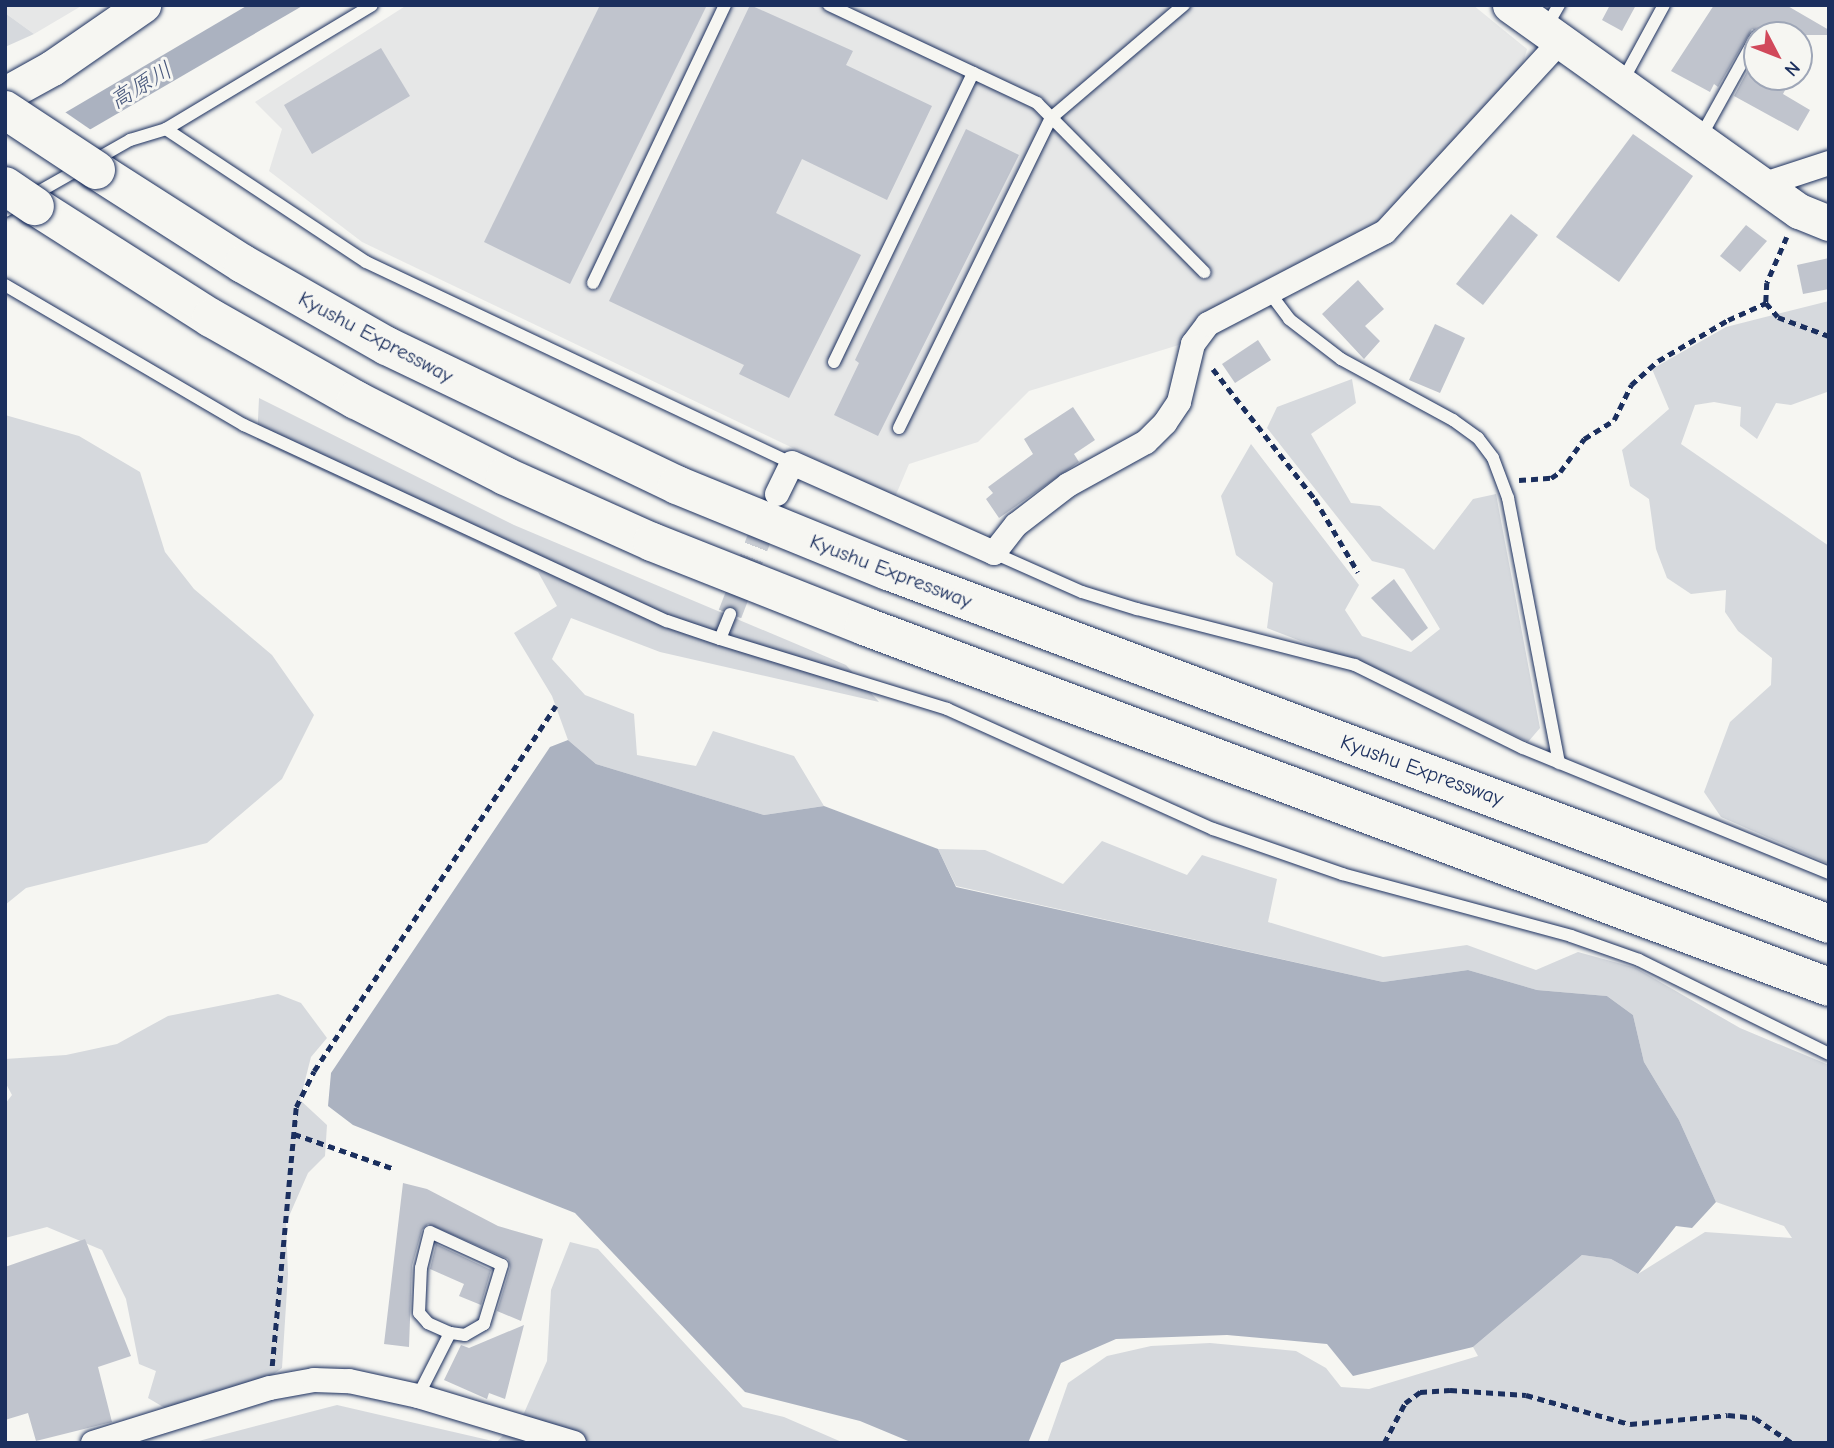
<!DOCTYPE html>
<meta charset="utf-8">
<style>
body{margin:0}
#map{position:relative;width:1834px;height:1448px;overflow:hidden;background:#f6f6f2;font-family:"Comic Neue","Klee One",sans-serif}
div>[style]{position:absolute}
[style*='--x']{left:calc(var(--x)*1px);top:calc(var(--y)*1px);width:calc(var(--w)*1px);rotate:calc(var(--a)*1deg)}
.built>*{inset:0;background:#e6e7e7}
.green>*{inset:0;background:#d6d9dd}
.water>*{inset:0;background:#abb2c0}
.pier>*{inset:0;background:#f6f6f2}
.building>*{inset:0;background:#c0c4cd}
.street-tunnel>*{height:24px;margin-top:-12px;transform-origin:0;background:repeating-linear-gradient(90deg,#caced4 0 24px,transparent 0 36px)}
.path>*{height:4.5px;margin-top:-2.25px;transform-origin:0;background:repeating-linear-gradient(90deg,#1b2f5e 0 7px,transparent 0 12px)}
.roads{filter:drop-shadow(0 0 2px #1b2f5e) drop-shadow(0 0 2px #1b2f5e)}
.lane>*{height:12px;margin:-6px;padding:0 6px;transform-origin:6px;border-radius:6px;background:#f6f6f2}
.street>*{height:24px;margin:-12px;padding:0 12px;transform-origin:12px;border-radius:12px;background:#f6f6f2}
.secondary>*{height:35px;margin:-17.5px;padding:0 17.5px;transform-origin:17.5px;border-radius:17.5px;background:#f6f6f2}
.highway>*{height:38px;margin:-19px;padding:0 19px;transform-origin:19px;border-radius:19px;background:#f6f6f2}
.bridges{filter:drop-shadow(0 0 2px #1b2f5e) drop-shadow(0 0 2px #1b2f5e)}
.highway-bridge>*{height:38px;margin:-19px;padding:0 19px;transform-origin:19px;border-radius:19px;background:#f6f6f2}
span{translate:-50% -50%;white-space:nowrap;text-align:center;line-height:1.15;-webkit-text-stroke:6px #f6f6f2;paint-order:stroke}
.street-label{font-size:21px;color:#1b2f5e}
.water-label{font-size:23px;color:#46567b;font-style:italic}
.frame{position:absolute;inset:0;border:7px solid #1b2f5e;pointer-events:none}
.north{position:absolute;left:1743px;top:21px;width:70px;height:70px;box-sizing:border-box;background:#f6f6f2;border:2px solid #9ea6b7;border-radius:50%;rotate:132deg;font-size:19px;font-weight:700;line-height:28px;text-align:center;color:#1b2f5e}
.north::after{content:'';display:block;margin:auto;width:24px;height:32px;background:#d1495b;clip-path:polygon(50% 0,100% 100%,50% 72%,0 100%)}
</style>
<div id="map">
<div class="built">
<i style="clip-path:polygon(5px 5px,83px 5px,34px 34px,5px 13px)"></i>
<i style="clip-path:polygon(407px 5px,1473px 5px,1527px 49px,1522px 67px,1386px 223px,1182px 344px,1029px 391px,978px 442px,909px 464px,895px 497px,362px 242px,269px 171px,282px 129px,255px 102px)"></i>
</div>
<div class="green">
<i style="clip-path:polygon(5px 13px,34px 34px,5px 47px)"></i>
<i style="clip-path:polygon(1829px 301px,1827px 392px,1791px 405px,1776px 403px,1757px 439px,1740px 426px,1741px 407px,1714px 402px,1695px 405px,1681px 444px,1829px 546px,1829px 864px,1721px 817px,1704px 792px,1730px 722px,1771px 685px,1772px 658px,1738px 631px,1725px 612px,1726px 590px,1691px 594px,1667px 578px,1656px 549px,1649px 499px,1630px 486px,1622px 450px,1669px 409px,1652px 369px,1726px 327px)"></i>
<i style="clip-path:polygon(1352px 379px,1356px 403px,1311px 434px,1351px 503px,1380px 506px,1434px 550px,1473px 499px,1496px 494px,1540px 728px,1528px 742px,1397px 678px,1267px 628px,1273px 583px,1236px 555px,1221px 496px,1251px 444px,1359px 585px,1345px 610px,1362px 636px,1411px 652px,1440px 629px,1404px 569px,1372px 561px,1267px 428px,1277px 407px)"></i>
<i style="clip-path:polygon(259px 398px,514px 525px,846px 665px,879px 702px,660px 652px,571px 618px,552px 659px,585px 695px,634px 714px,637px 755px,696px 766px,713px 731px,794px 756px,824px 806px,764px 815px,596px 764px,568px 740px,552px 696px,514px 633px,557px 606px,538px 572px,257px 440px)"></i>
<i style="clip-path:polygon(5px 415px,79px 436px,140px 472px,165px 552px,194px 589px,272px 655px,314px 715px,282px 779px,207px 843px,26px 888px,5px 905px)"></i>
<i style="clip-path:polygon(1102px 841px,1187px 875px,1202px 855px,1277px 879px,1268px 922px,1383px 957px,1467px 945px,1536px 970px,1578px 952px,1636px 968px,1740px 1028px,1829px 1065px,1829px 1443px,1047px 1443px,1068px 1383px,1107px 1356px,1151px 1346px,1210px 1343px,1296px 1351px,1326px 1368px,1341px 1387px,1369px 1389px,1478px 1356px,1473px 1347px,1582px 1255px,1611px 1259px,1638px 1274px,1705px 1232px,1792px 1238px,1784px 1226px,1716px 1202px,1679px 1120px,1644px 1062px,1633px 1015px,1607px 996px,1537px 990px,1468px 970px,1383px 982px,956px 886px,938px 849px,985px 850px,1063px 884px)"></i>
<i style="clip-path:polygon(278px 994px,301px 1003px,327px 1038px,311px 1057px,300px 1100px,327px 1125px,325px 1156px,308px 1173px,286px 1223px,288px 1274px,282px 1368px,268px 1378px,165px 1408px,148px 1398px,156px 1371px,139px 1364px,126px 1299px,102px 1250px,47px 1227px,5px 1238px,5px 1104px,12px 1095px,5px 1082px,5px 1059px,66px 1055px,117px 1044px,168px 1016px)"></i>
<i style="clip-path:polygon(570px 1242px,598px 1249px,743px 1407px,784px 1417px,844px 1443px,191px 1443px,337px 1405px,497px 1442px,524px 1413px,547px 1361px,551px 1290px)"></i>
</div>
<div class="water">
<i style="clip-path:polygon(248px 5px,304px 5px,5px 179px,5px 148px)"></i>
<i style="clip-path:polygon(568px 740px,596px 764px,764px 815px,824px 806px,938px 849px,956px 887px,1383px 982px,1468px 970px,1537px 990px,1607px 996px,1633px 1015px,1644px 1062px,1679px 1120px,1716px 1202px,1692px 1228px,1676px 1226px,1638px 1274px,1611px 1259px,1582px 1255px,1473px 1347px,1353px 1376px,1327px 1344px,1227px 1335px,1116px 1339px,1061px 1363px,1028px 1443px,913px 1443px,860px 1421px,745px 1392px,575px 1213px,353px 1125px,328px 1106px,331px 1073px,550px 747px)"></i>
</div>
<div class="pier">
<i style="clip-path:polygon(62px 110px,94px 132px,5px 183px,5px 144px)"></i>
</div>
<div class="building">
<i style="clip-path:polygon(600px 5px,707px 5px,570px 284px,484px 242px)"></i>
<i style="clip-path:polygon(750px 5px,853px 51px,846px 65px,932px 106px,887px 200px,802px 159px,776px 213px,861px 255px,789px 398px,739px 374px,744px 365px,609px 301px)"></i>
<i style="clip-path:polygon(1610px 5px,1636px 5px,1622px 31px,1602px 20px)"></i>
<i style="clip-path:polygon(1714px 5px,1786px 5px,1829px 30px,1829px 35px,1764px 35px,1752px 29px,1718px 87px,1714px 84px,1710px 92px,1671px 71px)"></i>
<i style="clip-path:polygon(381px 48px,410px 96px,312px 154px,284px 105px)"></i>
<i style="clip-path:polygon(1757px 53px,1757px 77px,1792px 77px,1783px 94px,1810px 110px,1798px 131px,1734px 96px)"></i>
<i style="clip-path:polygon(966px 129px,1019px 155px,878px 436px,834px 415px,859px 363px,855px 360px)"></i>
<i style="clip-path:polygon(1633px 134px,1693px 176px,1619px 282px,1556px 237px)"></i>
<i style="clip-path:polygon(1511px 214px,1538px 235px,1483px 305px,1456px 284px)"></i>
<i style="clip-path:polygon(1746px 225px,1767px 241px,1740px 272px,1720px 256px)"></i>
<i style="clip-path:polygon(1829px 258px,1829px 289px,1803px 294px,1797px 265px)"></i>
<i style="clip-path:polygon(1358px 280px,1384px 309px,1365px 326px,1380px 341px,1364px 359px,1322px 314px)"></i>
<i style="clip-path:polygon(1435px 324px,1465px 338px,1440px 393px,1409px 380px)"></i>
<i style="clip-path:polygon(1258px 340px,1271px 360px,1235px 383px,1222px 364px)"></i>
<i style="clip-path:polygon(1073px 407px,1095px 440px,1074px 454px,1079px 462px,999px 518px,986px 499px,993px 493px,988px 487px,1033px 454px,1024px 439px)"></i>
<i style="clip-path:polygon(1394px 579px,1428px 628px,1412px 641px,1371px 598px)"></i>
<i style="clip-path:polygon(403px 1183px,427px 1189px,498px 1226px,543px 1239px,521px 1321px,497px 1311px,510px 1268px,508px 1259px,428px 1224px,422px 1230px,412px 1266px,409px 1347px,384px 1344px)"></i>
<i style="clip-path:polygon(85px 1239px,131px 1356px,98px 1367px,112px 1422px,36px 1441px,28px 1413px,5px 1420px,5px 1267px)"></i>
<i style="clip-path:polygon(436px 1244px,491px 1270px,481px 1305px,459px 1296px,464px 1284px,430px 1269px)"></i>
<i style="clip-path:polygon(524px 1325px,505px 1399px,489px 1393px,487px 1399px,444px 1380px,461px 1345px,469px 1348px)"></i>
</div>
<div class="street-tunnel">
<i style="--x:730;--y:614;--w:114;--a:-68.9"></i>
</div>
<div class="path">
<i style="--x:1787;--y:237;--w:50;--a:113.5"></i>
<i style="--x:1767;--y:283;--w:20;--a:93"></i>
<i style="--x:1766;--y:303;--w:18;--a:49"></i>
<i style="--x:1778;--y:317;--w:54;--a:20.4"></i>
<i style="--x:1213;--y:369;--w:165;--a:51.9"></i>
<i style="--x:1315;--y:499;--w:85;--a:59.5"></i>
<i style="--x:1519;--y:480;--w:32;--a:-4"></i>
<i style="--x:1551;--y:478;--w:11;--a:-34"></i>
<i style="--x:1560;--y:472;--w:41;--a:-54"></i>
<i style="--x:1584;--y:439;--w:36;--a:-32"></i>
<i style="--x:1614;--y:420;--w:39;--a:-64"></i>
<i style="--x:1631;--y:385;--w:36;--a:-42"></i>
<i style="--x:1658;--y:361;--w:81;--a:-30.4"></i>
<i style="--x:1728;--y:320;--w:42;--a:-24.1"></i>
<i style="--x:294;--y:1134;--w:104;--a:19.1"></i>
<i style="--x:272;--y:1366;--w:260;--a:-84.7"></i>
<i style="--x:296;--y:1107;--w:40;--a:-63.4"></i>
<i style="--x:314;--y:1071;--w:438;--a:-56.5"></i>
<i style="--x:1384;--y:1443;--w:45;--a:-62.3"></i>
<i style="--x:1405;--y:1403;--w:19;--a:-36"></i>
<i style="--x:1420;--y:1392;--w:30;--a:-4"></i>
<i style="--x:1450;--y:1390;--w:76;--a:3.8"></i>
<i style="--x:1526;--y:1395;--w:108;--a:15.6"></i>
<i style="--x:1630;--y:1424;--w:98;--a:-5.2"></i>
<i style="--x:1728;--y:1415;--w:27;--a:6"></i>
<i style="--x:1755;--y:1418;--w:45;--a:34"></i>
</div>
<div class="roads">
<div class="lane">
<i style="--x:829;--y:5;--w:230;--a:25.2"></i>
<i style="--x:1037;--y:103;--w:238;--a:45.3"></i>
<i style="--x:1545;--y:29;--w:28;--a:-60"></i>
<i style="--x:1622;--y:82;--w:88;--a:-61.4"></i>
<i style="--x:166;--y:129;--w:240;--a:33.6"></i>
<i style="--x:366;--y:262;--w:471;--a:25.3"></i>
<i style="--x:1700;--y:138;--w:115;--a:-61"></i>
<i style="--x:5;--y:211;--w:144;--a:-29.6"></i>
<i style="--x:130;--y:140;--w:38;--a:-17"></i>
<i style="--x:166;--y:129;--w:240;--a:-31"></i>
<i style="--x:593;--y:283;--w:308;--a:-64.6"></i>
<i style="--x:5;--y:285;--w:277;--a:30.4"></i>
<i style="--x:244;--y:425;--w:466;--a:24.9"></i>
<i style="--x:667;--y:621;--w:56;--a:18.8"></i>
<i style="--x:720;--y:639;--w:27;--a:-68"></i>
<i style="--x:1269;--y:292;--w:34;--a:53"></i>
<i style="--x:1289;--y:319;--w:66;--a:37.6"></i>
<i style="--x:1341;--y:359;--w:128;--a:28.6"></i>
<i style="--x:1453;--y:420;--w:31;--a:36"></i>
<i style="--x:1478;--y:438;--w:25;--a:53"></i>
<i style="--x:1493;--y:458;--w:43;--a:69.4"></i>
<i style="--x:1508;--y:498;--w:270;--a:79.1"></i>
<i style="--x:834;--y:362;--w:321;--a:-64.3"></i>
<i style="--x:899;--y:428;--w:345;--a:-63.9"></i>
<i style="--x:1051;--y:118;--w:175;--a:-40.4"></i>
<i style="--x:994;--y:553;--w:96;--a:23.9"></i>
<i style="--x:1082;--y:592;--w:58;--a:17.2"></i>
<i style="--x:1137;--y:609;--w:225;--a:14.4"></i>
<i style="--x:1355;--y:665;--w:187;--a:26.3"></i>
<i style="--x:1523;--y:748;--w:331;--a:22.2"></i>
<i style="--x:720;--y:639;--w:238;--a:17.1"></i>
<i style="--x:947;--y:709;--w:292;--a:24.3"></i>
<i style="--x:1213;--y:829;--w:137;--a:19.2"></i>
<i style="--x:1342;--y:874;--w:237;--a:15.1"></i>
<i style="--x:1571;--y:936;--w:72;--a:19.4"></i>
<i style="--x:1639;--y:960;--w:212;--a:26.3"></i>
<i style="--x:418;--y:1396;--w:71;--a:-63.1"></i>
<i style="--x:450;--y:1333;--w:24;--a:-156"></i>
<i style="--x:428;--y:1323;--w:13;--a:-132"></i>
<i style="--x:419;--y:1313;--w:45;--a:-87.5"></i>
<i style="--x:421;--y:1268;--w:37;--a:-76"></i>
<i style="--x:430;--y:1232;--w:79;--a:24.6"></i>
<i style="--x:502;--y:1265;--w:62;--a:107"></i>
<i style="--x:484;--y:1324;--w:22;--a:150"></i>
<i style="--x:465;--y:1335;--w:15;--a:-172"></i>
</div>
<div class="street">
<i style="--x:1762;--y:185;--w:71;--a:-18.2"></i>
<i style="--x:777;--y:494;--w:34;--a:-64"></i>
<i style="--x:792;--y:463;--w:221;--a:24"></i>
<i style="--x:994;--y:553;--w:36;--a:-52"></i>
<i style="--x:1016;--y:525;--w:66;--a:-37.6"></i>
<i style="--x:1068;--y:485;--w:89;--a:-28.9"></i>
<i style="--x:1146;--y:442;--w:27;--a:-45"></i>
<i style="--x:1165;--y:423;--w:25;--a:-56"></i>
<i style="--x:1179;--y:402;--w:60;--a:-76.4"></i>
<i style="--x:1193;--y:344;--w:25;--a:-53"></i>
<i style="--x:1208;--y:324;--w:199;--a:-27.5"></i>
<i style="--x:1385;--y:232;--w:258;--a:-47.4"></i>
<i style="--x:93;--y:1443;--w:185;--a:-17.3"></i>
<i style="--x:270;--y:1388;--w:45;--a:-10.3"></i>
<i style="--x:314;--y:1380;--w:35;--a:2"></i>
<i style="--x:349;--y:1381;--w:71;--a:12.3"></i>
<i style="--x:418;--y:1396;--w:163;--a:16.8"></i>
</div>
<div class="secondary">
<i style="--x:1510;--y:5;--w:355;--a:35.5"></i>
<i style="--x:1799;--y:211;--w:32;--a:22"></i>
<i style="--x:5;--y:94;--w:54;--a:-29"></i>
<i style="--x:52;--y:68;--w:111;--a:-34.7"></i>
</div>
<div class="highway">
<i style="--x:96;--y:170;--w:174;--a:32.6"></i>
<i style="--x:243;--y:264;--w:166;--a:29.7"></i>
<i style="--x:387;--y:346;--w:322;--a:25.6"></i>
<i style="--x:677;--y:485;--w:228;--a:22.2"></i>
<i style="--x:888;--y:571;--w:1005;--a:20.56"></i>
<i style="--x:35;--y:206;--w:209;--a:32.5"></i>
<i style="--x:211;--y:318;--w:167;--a:29.5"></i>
<i style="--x:356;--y:400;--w:167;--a:27"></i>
<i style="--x:505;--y:476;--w:161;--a:24.2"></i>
<i style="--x:652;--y:542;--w:228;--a:21.6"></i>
<i style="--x:864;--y:626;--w:1030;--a:20.51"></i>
</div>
</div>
<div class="bridges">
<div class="highway-bridge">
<i style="--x:5;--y:110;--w:109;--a:33.4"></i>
<i style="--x:5;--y:186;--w:36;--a:34"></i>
</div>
</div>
<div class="street-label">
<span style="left:376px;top:337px;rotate:28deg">Kyushu Expressway</span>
<span style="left:891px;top:571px;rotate:21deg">Kyushu Expressway</span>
<span style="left:1422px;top:770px;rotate:20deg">Kyushu Expressway</span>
</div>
<div class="water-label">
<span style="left:141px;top:86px;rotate:-31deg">高原川</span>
</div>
<div class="frame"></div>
<div class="north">N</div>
</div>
